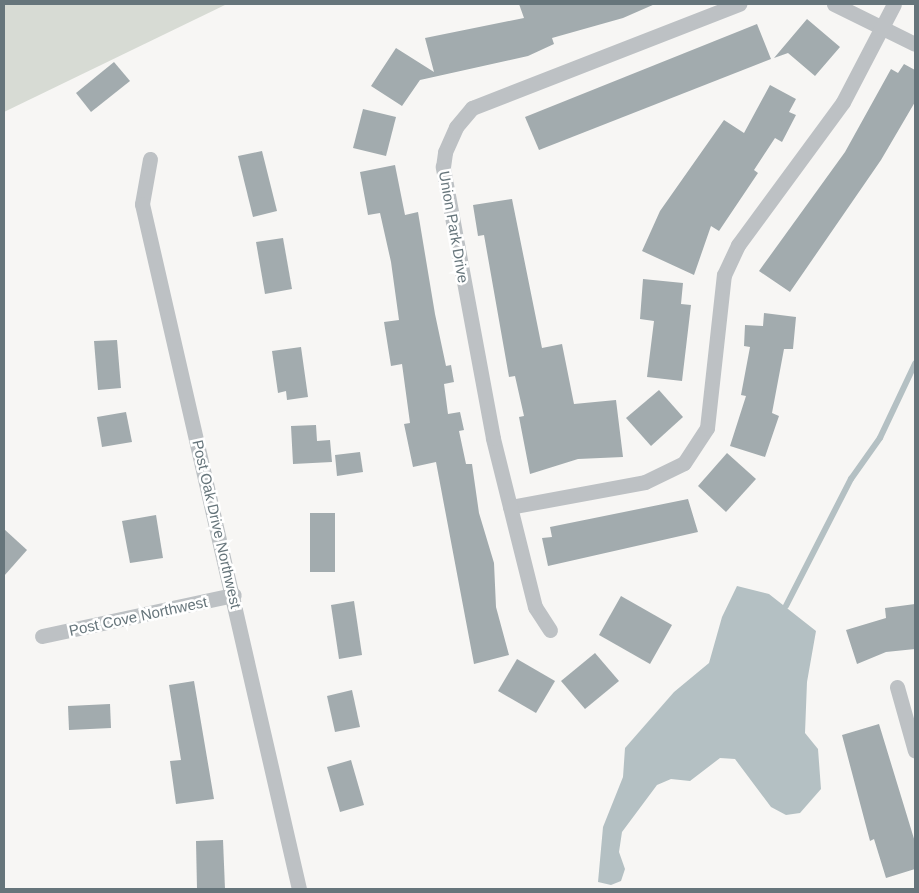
<!DOCTYPE html>
<style>
body{margin:0}
#map{position:relative;width:919px;height:893px;overflow:hidden;background:#f7f6f4;font-family:Arial,sans-serif}
div>[style]{position:absolute}
[style*='--x']{left:calc(var(--x)*1px);top:calc(var(--y)*1px);width:calc(var(--w)*1px);rotate:calc(var(--a)*1deg)}
.green>*{inset:0;background:#d7dbd4}
.water>*{inset:0;background:#b4c0c3}
.stream>*{height:5.5px;margin:-2.75px;padding:0 2.75px;transform-origin:2.75px;border-radius:2.75px;background:#b4c0c3}
.building>*{inset:0;background:#a2abae}
.minor>*{height:15px;margin:-7.5px;padding:0 7.5px;transform-origin:7.5px;border-radius:7.5px;background:#bdc1c4}
span{translate:-50% -50%;white-space:nowrap;text-align:center;line-height:1.15;-webkit-text-stroke:5px #fff;paint-order:stroke}
.street-label{font-size:15px;color:#66757b}
.frame{position:absolute;inset:0;border:5px solid #66757b;pointer-events:none}
</style>
<div id="map">
<div class="green">
<i style="clip-path:polygon(4px 4px,227px 4px,4px 112px)"></i>
</div>
<div class="water">
<i style="clip-path:polygon(737px 586px,769px 594px,816px 631px,807px 682px,805px 733px,818px 749px,821px 789px,800px 813px,786px 815px,771px 807px,735px 759px,720px 758px,690px 781px,671px 779px,657px 785px,622px 832px,619px 852px,625px 869px,621px 881px,611px 885px,598px 882px,603px 827px,623px 777px,625px 748px,674px 692px,709px 663px,722px 617px)"></i>
</div>
<div class="stream">
<i style="--x:786;--y:606;--w:143;--a:-62.9"></i>
<i style="--x:851;--y:479;--w:50;--a:-54.7"></i>
<i style="--x:880;--y:438;--w:82;--a:-64.7"></i>
</div>
<div class="building">
<i style="clip-path:polygon(519px 4px,655px 4px,623px 18px,552px 38px,554px 44px,528px 56px,420px 80px,402px 106px,371px 86px,396px 48px,434px 72px,425px 38px,524px 18px)"></i>
<i style="clip-path:polygon(807px 19px,840px 47px,815px 76px,788px 53px,774px 58px)"></i>
<i style="clip-path:polygon(757px 24px,771px 59px,539px 150px,525px 117px)"></i>
<i style="clip-path:polygon(114px 62px,130px 81px,91px 112px,76px 93px)"></i>
<i style="clip-path:polygon(904px 64px,915px 70px,915px 102px,881px 160px,790px 292px,759px 271px,845px 152px,891px 69px,898px 73px)"></i>
<i style="clip-path:polygon(770px 85px,796px 99px,789px 112px,796px 115px,782px 142px,775px 138px,754px 170px,758px 173px,719px 231px,711px 226px,694px 275px,642px 251px,660px 211px,724px 120px,744px 133px)"></i>
<i style="clip-path:polygon(363px 109px,396px 117px,386px 156px,353px 148px)"></i>
<i style="clip-path:polygon(262px 151px,277px 211px,253px 217px,238px 156px)"></i>
<i style="clip-path:polygon(395px 165px,405px 215px,418px 212px,435px 314px,446px 366px,451px 365px,454px 382px,444px 384px,448px 414px,460px 412px,464px 430px,459px 431px,466px 464px,472px 464px,479px 513px,494px 563px,496px 607px,509px 655px,474px 664px,436px 462px,413px 467px,404px 424px,410px 423px,402px 364px,391px 366px,384px 322px,399px 320px,391px 262px,380px 213px,368px 215px,360px 172px)"></i>
<i style="clip-path:polygon(512px 199px,542px 348px,562px 344px,574px 404px,616px 400px,623px 457px,578px 459px,530px 474px,519px 417px,524px 416px,515px 376px,509px 377px,484px 235px,478px 236px,473px 205px)"></i>
<i style="clip-path:polygon(283px 238px,292px 289px,265px 294px,256px 242px)"></i>
<i style="clip-path:polygon(643px 279px,683px 283px,681px 304px,691px 305px,682px 381px,647px 377px,654px 321px,640px 319px)"></i>
<i style="clip-path:polygon(764px 313px,796px 317px,793px 349px,784px 349px,772px 413px,779px 416px,765px 457px,730px 446px,746px 396px,741px 395px,750px 347px,744px 346px,745px 325px,763px 326px)"></i>
<i style="clip-path:polygon(117px 340px,121px 388px,98px 390px,94px 341px)"></i>
<i style="clip-path:polygon(301px 347px,308px 397px,287px 400px,286px 391px,278px 393px,272px 351px)"></i>
<i style="clip-path:polygon(659px 390px,683px 417px,651px 446px,626px 418px)"></i>
<i style="clip-path:polygon(126px 412px,132px 442px,102px 447px,97px 417px)"></i>
<i style="clip-path:polygon(316px 425px,317px 441px,330px 440px,332px 462px,293px 464px,291px 426px)"></i>
<i style="clip-path:polygon(360px 452px,363px 472px,337px 476px,335px 455px)"></i>
<i style="clip-path:polygon(727px 453px,756px 479px,726px 512px,698px 486px)"></i>
<i style="clip-path:polygon(688px 499px,698px 532px,548px 566px,542px 538px,552px 537px,550px 527px)"></i>
<i style="clip-path:polygon(310px 513px,335px 513px,335px 572px,310px 572px)"></i>
<i style="clip-path:polygon(156px 515px,163px 558px,130px 563px,122px 521px)"></i>
<i style="clip-path:polygon(4px 529px,27px 550px,4px 576px)"></i>
<i style="clip-path:polygon(621px 596px,672px 625px,650px 664px,599px 635px)"></i>
<i style="clip-path:polygon(354px 601px,362px 655px,339px 659px,331px 605px)"></i>
<i style="clip-path:polygon(915px 604px,915px 649px,886px 652px,857px 664px,846px 630px,886px 618px,885px 608px)"></i>
<i style="clip-path:polygon(595px 653px,619px 681px,585px 709px,561px 681px)"></i>
<i style="clip-path:polygon(517px 659px,555px 681px,536px 713px,498px 691px)"></i>
<i style="clip-path:polygon(194px 681px,214px 799px,176px 804px,170px 761px,181px 760px,169px 685px)"></i>
<i style="clip-path:polygon(352px 690px,360px 727px,335px 732px,327px 696px)"></i>
<i style="clip-path:polygon(110px 704px,111px 728px,69px 730px,68px 706px)"></i>
<i style="clip-path:polygon(879px 724px,915px 842px,915px 869px,886px 878px,874px 839px,870px 841px,842px 735px)"></i>
<i style="clip-path:polygon(351px 760px,364px 805px,340px 812px,327px 767px)"></i>
<i style="clip-path:polygon(223px 840px,225px 889px,197px 889px,196px 841px)"></i>
</div>
<div class="minor">
<i style="--x:834;--y:4;--w:90;--a:26.3"></i>
<i style="--x:150;--y:159;--w:46;--a:100.1"></i>
<i style="--x:142;--y:204;--w:703;--a:77.09"></i>
<i style="--x:510;--y:507;--w:137;--a:-10.5"></i>
<i style="--x:645;--y:482;--w:43;--a:-26"></i>
<i style="--x:684;--y:463;--w:42;--a:-56.7"></i>
<i style="--x:707;--y:428;--w:154;--a:-83.7"></i>
<i style="--x:724;--y:275;--w:33;--a:-65"></i>
<i style="--x:738;--y:245;--w:177;--a:-53.7"></i>
<i style="--x:843;--y:102;--w:110;--a:-62.5"></i>
<i style="--x:550;--y:630;--w:27;--a:-123"></i>
<i style="--x:535;--y:607;--w:174;--a:-104"></i>
<i style="--x:493;--y:438;--w:276;--a:-100.5"></i>
<i style="--x:443;--y:167;--w:15;--a:-82"></i>
<i style="--x:445;--y:152;--w:27;--a:-66"></i>
<i style="--x:456;--y:127;--w:25;--a:-50"></i>
<i style="--x:472;--y:108;--w:287;--a:-21.3"></i>
<i style="--x:42;--y:636;--w:196;--a:-12.1"></i>
<i style="--x:897;--y:687;--w:66;--a:74.3"></i>
</div>
<div class="street-label">
<span style="left:454px;top:227px;rotate:80deg">Union Park Drive</span>
<span style="left:217px;top:524px;rotate:77deg">Post Oak Drive Northwest</span>
<span style="left:138px;top:616px;rotate:-12deg">Post Cove Northwest</span>
</div>
<div class="frame"></div>
</div>
